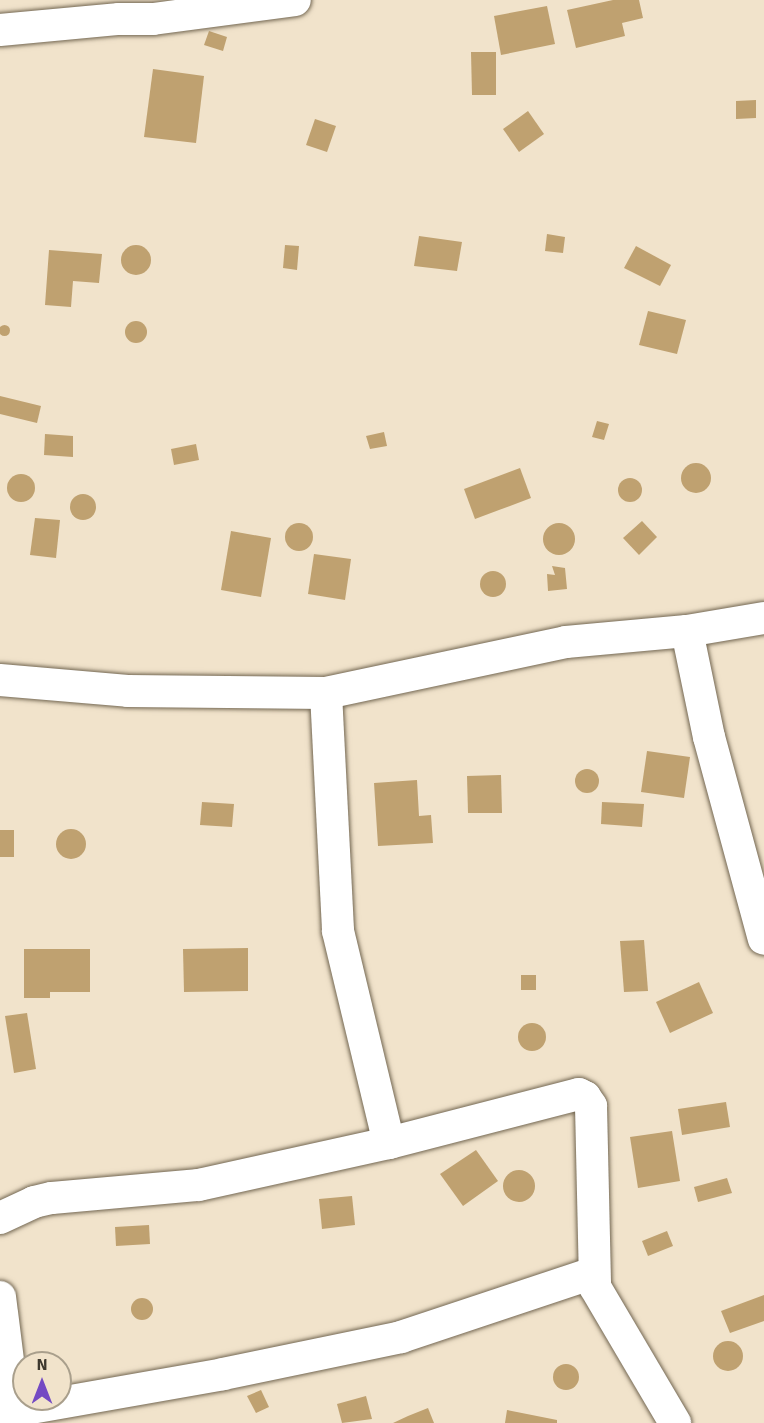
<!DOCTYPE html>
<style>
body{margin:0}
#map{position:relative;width:764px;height:1423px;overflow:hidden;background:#f1e3cb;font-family:Signika,sans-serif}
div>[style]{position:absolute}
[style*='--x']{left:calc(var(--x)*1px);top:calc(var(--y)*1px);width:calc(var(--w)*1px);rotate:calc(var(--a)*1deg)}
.building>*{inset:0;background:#bfa170}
.round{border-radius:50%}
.roads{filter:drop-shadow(0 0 2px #736752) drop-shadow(0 0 2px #736752)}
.minor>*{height:32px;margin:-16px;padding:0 16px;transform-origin:16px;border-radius:16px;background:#fff}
span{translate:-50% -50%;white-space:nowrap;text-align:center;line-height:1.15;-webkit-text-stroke:6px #f1e3cb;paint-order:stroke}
.north{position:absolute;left:12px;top:1351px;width:60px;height:60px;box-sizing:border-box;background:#f1e3cb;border:2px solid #a99f8c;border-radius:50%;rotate:0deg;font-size:16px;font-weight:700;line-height:24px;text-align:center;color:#3d382e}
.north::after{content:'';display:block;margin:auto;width:21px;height:27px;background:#744ac3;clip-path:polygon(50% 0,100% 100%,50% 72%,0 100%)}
</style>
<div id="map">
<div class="building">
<i style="clip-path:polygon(613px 0,639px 0,643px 18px,622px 23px,625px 36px,576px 48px,567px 10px)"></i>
<i style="clip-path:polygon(547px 6px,555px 44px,501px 55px,494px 16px)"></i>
<i style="clip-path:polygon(209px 31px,227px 37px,223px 51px,204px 45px)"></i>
<i style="clip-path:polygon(471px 52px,496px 52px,496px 95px,472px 95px)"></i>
<i style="clip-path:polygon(153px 69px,204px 76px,196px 143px,144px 137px)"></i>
<i style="clip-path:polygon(756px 100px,756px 118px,736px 119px,736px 101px)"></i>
<i style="clip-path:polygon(528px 111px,544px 134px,519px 152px,503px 129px)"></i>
<i style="clip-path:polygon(315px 119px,336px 126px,327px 152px,306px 145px)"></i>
<i style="clip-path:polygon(547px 234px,565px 237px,563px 253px,545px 251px)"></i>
<i style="clip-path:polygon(419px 236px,462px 242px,457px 271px,414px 266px)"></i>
<i class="round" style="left:121px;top:245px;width:30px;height:30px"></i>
<i style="clip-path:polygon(285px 245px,299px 246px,297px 270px,283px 268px)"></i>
<i style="clip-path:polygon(636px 246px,671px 265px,660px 286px,624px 268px)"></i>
<i style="clip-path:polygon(49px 250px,102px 254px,99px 283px,73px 281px,71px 307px,45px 305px)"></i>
<i style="clip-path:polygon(648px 311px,686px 320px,677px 354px,639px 345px)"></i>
<i class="round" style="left:125px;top:321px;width:22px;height:22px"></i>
<i class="round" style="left:-1.5px;top:324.5px;width:11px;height:11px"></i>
<i style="clip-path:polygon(0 396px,41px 406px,37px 423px,0 414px)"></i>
<i style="clip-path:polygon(597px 421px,609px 424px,604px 440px,592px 437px)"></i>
<i style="clip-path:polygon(384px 432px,387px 446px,370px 449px,366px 436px)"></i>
<i style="clip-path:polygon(45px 434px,73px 436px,73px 457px,44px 455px)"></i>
<i style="clip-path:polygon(196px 444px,199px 460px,174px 465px,171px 449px)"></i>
<i class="round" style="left:681px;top:463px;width:30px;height:30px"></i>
<i style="clip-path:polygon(520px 468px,531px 498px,475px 519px,464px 489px)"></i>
<i class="round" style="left:7px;top:474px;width:28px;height:28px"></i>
<i class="round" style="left:618px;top:478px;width:24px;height:24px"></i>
<i class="round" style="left:70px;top:494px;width:26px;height:26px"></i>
<i style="clip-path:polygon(35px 518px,60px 520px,56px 558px,30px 555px)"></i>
<i style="clip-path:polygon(642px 521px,657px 537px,639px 555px,623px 538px)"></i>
<i class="round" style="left:543px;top:523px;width:32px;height:32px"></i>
<i class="round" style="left:285px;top:523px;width:28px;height:28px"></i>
<i style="clip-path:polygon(231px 531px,271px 538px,261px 597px,221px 590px)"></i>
<i style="clip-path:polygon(314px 554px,351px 559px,345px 600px,308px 594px)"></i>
<i style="clip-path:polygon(552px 566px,565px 568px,567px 589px,548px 591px,547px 574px,555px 575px)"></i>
<i class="round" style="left:480px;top:571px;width:26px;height:26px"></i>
<i style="clip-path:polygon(647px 751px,690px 757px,684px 798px,641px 792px)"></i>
<i class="round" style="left:575px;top:769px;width:24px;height:24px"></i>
<i style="clip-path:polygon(501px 775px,502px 813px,468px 813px,467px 776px)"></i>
<i style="clip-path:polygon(417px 780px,419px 816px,431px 815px,433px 843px,378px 846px,374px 783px)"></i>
<i style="clip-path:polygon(202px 802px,234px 804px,232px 827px,200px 825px)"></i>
<i style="clip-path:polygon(602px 802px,644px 804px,642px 827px,601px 824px)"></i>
<i class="round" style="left:56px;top:829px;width:30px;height:30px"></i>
<i style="clip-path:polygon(0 830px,14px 830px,14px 857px,0 857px)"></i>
<i style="clip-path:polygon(644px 940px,648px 991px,624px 992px,620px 941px)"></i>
<i style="clip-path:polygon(248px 948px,248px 991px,184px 992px,183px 949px)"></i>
<i style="clip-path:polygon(24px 949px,90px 949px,90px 992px,50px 992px,50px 998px,24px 998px)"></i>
<i style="clip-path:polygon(521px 975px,536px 975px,536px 990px,521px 990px)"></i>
<i style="clip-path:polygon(699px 982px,713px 1013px,670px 1033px,656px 1002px)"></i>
<i style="clip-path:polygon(27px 1013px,36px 1069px,14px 1073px,5px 1016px)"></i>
<i class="round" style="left:518px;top:1023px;width:28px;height:28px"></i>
<i style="clip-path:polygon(726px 1102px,730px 1127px,682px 1135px,678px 1109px)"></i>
<i style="clip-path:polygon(672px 1131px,680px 1181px,638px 1188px,630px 1137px)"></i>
<i style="clip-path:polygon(476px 1150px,498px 1181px,463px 1206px,440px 1174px)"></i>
<i class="round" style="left:503px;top:1170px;width:32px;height:32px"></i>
<i style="clip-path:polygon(727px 1178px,732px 1193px,698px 1202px,694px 1187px)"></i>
<i style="clip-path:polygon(352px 1196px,355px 1225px,322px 1229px,319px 1199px)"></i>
<i style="clip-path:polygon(149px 1225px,150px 1244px,116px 1246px,115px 1227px)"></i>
<i style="clip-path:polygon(667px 1231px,673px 1246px,648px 1256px,642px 1241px)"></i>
<i style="clip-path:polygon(764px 1295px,764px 1321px,730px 1333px,721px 1311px)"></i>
<i class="round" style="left:131px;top:1298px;width:22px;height:22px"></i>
<i class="round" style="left:713px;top:1341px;width:30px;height:30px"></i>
<i class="round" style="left:553px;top:1364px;width:26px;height:26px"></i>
<i style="clip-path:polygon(261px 1390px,269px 1407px,256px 1413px,247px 1396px)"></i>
<i style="clip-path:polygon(366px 1396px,372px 1419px,342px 1423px,337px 1404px)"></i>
<i style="clip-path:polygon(428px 1408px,434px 1423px,393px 1423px,408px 1416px)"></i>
<i style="clip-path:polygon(507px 1410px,557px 1420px,557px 1423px,505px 1423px)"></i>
</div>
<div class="roads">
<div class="minor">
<i style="--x:0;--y:30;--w:120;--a:-5.3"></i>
<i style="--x:119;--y:19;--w:34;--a:0"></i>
<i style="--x:153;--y:19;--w:143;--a:-7.6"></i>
<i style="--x:687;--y:631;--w:108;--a:78.3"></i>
<i style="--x:709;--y:737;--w:209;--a:74.8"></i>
<i style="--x:0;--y:680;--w:128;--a:4.9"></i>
<i style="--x:128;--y:691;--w:198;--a:0.6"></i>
<i style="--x:326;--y:693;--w:245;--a:-12"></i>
<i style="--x:566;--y:642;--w:121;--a:-5.2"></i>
<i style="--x:687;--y:631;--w:78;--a:-9.6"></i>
<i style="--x:326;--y:693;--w:238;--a:87.1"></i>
<i style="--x:338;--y:931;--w:218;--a:76.5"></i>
<i style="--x:0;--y:1218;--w:38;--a:-25"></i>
<i style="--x:34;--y:1202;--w:18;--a:-13"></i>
<i style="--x:52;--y:1198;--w:148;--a:-5.1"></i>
<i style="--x:199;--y:1185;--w:195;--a:-12.5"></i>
<i style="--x:389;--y:1143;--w:196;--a:-14.5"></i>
<i style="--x:579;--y:1094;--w:7;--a:27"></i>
<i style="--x:585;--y:1097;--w:11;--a:56"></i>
<i style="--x:591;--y:1106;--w:181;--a:88.7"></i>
<i style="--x:595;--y:1287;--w:158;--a:59.5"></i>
<i style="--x:0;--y:1297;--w:127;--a:82.8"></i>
<i style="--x:14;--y:1411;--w:212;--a:-10"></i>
<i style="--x:223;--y:1374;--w:182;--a:-11.7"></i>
<i style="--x:401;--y:1337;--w:202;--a:-18.4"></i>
</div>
</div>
<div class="north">N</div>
</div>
